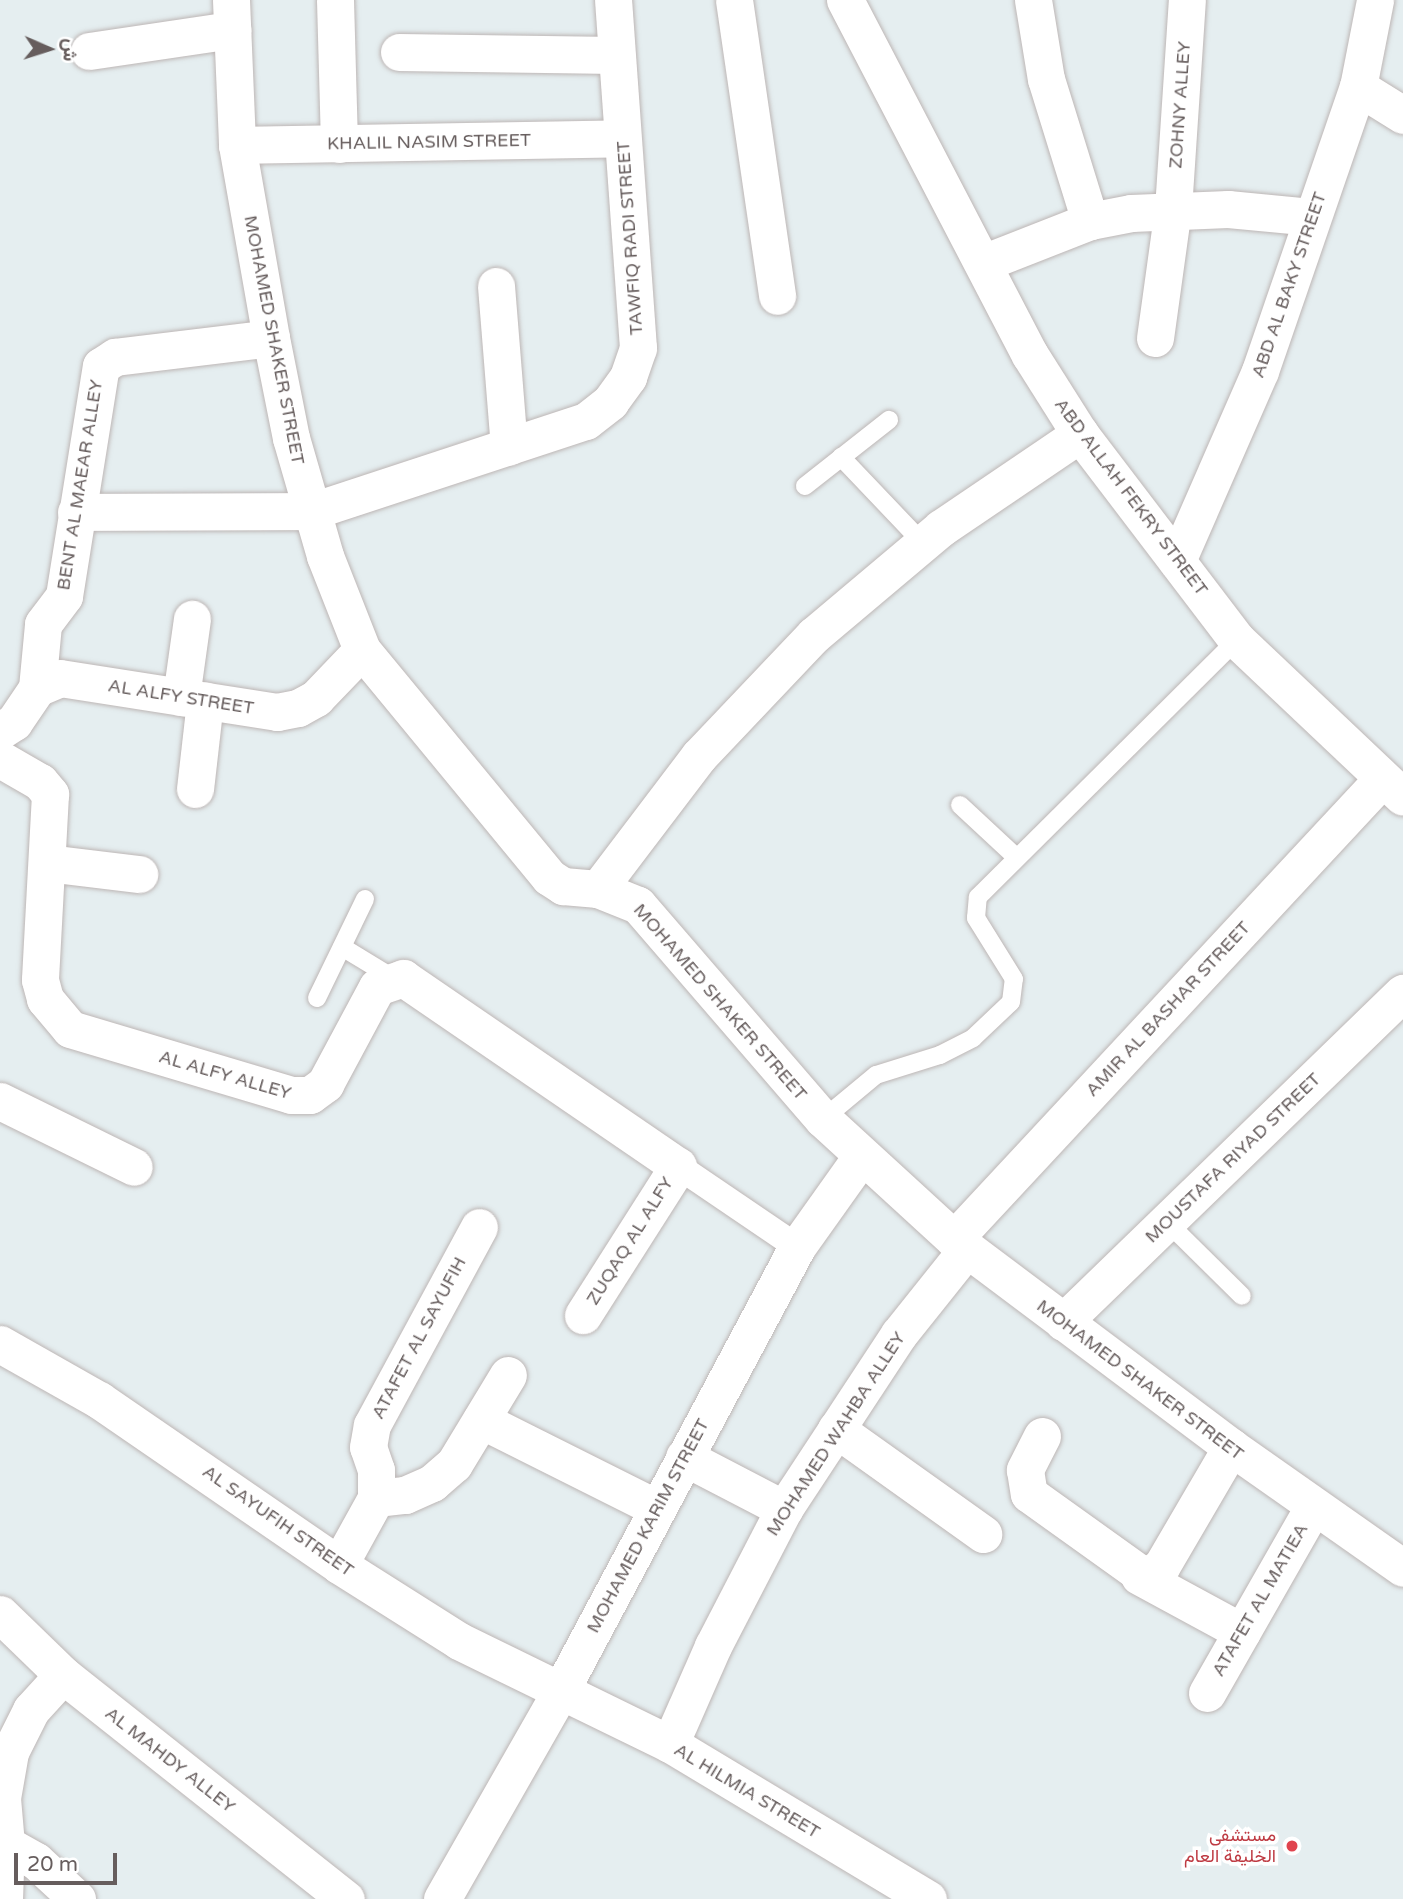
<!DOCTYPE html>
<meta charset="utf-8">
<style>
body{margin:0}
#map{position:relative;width:1403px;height:1899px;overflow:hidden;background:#e5eef0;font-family:"Varela Round",Vazirmatn,sans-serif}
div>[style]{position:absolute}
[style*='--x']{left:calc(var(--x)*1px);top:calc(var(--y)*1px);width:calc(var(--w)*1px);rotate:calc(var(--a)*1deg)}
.roads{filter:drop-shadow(0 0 2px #bdb6b5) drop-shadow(0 0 2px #bdb6b5)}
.service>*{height:18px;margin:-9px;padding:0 9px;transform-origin:9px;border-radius:9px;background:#fff}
.pedestrian>*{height:26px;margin:-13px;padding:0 13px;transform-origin:13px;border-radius:13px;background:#fff}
.minor>*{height:37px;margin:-18.5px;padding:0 18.5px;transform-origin:18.5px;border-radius:18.5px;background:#fff}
.dots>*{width:19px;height:19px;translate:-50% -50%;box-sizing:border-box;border:4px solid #fff;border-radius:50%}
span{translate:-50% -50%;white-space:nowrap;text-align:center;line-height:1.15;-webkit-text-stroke:7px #fff;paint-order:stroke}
.street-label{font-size:18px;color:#665d5d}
.health-label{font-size:18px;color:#be3a42}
.right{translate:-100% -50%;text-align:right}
.north{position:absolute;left:14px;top:14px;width:70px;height:70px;-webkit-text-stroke:5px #fff;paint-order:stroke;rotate:93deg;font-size:19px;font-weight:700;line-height:28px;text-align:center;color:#665d5d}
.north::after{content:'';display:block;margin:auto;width:24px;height:32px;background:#665d5d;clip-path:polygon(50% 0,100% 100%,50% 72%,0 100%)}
.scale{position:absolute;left:14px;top:1853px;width:103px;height:32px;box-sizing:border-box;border:4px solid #665d5d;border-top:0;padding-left:9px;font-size:21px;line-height:24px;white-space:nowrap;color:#665d5d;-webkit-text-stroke:5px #fff;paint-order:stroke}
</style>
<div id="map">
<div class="roads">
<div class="service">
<i style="--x:841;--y:457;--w:119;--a:46.4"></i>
<i style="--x:805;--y:486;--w:107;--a:-38.2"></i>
<i style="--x:960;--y:805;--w:76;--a:42.9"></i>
<i style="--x:342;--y:947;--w:60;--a:31.3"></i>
<i style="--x:317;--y:998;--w:110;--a:-64.1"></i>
<i style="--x:823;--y:1119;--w:69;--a:-39.7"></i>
<i style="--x:876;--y:1075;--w:67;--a:-17.4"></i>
<i style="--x:940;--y:1055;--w:37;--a:-27"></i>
<i style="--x:973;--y:1038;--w:52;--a:-43.5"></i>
<i style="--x:1011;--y:1002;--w:23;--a:-83"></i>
<i style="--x:1014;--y:979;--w:72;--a:-121.9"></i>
<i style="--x:976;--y:918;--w:21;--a:-85"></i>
<i style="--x:978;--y:897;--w:365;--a:-44.8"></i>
<i style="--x:1167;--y:1222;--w:105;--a:44.6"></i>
</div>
<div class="pedestrian">
<i style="--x:678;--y:1166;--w:144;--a:34.2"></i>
</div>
<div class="minor">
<i style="--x:231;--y:0;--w:145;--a:87.6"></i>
<i style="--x:237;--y:145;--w:196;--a:80"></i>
<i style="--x:271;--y:338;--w:102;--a:78.7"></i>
<i style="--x:291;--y:438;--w:123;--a:73.9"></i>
<i style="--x:325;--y:556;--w:101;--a:68.5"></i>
<i style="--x:362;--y:650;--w:294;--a:50.5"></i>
<i style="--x:549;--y:877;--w:17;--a:33"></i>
<i style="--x:563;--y:886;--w:35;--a:5"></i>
<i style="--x:598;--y:889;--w:43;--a:21.8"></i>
<i style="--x:638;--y:905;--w:283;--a:49.2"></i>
<i style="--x:823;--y:1119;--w:178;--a:42.5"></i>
<i style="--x:954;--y:1239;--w:346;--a:36.9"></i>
<i style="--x:1231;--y:1447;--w:210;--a:35.1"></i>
<i style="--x:335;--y:0;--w:144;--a:88.4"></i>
<i style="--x:734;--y:0;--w:299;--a:81.7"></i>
<i style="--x:845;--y:0;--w:400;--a:62.5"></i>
<i style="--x:1030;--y:355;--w:93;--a:57.7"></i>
<i style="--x:1080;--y:434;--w:259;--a:52.7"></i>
<i style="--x:1237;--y:640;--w:228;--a:43.4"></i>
<i style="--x:1033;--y:0;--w:80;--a:80.7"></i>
<i style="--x:1046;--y:79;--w:149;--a:72.8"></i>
<i style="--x:89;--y:51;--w:145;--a:-8.4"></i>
<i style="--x:399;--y:52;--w:217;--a:0.8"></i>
<i style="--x:1358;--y:87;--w:53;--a:31.9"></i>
<i style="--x:237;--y:145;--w:385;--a:-1"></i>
<i style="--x:983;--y:263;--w:115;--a:-21.4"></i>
<i style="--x:1090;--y:221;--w:42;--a:-11"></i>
<i style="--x:1131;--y:213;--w:97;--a:-2.4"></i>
<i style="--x:1228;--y:209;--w:83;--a:5.5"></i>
<i style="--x:496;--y:286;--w:161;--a:85.4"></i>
<i style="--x:1155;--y:338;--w:130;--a:-82.1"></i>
<i style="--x:1173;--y:209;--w:209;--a:-86.2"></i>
<i style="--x:76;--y:512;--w:236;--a:-0.2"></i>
<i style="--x:312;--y:511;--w:288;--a:-18.2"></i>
<i style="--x:586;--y:421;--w:31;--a:-38"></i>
<i style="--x:610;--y:402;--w:31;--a:-54"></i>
<i style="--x:628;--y:377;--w:31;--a:-71"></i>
<i style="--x:638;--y:348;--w:349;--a:-94.1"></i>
<i style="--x:1177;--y:561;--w:207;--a:-66.4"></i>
<i style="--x:1260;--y:371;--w:300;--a:-71"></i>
<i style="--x:1358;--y:87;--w:89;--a:-78.9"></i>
<i style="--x:37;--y:688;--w:64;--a:-84.6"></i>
<i style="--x:43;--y:624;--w:35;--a:-53"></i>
<i style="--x:64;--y:596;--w:233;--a:-80.9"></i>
<i style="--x:101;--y:366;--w:17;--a:-33"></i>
<i style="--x:115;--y:357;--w:157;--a:-6.9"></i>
<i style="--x:181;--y:697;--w:79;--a:-82"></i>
<i style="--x:0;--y:731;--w:17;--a:-33"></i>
<i style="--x:14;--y:722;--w:41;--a:-55.9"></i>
<i style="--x:37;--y:688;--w:25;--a:-23"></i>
<i style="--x:60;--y:678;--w:220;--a:8.9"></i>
<i style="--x:277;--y:712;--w:21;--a:-11"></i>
<i style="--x:298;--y:708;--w:21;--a:-29"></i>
<i style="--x:316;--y:698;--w:66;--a:-46.2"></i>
<i style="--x:0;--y:759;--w:46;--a:29.9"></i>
<i style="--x:40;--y:782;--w:16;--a:50"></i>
<i style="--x:50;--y:794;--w:186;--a:93.1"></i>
<i style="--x:40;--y:980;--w:20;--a:75"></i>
<i style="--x:45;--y:999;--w:39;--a:50"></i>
<i style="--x:70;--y:1029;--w:231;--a:16.6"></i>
<i style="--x:291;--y:1095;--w:19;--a:0"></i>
<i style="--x:310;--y:1095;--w:19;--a:-36"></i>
<i style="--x:325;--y:1084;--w:110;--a:-61.8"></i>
<i style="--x:377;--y:987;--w:28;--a:-19"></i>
<i style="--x:403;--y:978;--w:333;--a:34.4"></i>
<i style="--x:678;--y:1166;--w:177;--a:122.5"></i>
<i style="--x:195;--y:789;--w:89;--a:-83.5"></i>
<i style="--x:48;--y:863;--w:92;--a:6.9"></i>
<i style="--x:598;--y:889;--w:167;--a:-52.8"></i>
<i style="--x:699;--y:756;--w:167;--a:-46.5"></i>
<i style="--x:814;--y:635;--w:166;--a:-40.1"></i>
<i style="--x:941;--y:528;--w:168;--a:-34.1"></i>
<i style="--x:0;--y:1101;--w:149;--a:26.2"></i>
<i style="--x:954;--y:1239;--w:628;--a:-47.06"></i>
<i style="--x:1063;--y:1322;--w:473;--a:-44.1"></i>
<i style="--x:0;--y:1344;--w:114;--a:29.5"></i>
<i style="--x:99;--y:1400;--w:291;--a:34.5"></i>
<i style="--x:339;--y:1565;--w:142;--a:32.3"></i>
<i style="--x:459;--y:1641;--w:235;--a:26"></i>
<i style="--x:670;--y:1744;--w:301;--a:31"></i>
<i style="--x:481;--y:1420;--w:197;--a:26.6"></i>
<i style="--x:836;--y:1429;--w:181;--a:35.5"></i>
<i style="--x:1042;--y:1436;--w:38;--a:117"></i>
<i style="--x:1025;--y:1470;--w:24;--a:81"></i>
<i style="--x:1029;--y:1494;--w:143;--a:35.6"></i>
<i style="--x:1145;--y:1577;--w:19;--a:-32"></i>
<i style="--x:1161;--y:1567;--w:139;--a:-59.7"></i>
<i style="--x:684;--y:1457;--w:113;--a:27.5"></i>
<i style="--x:376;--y:1498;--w:29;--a:-6"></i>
<i style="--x:405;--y:1495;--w:30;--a:-24"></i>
<i style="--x:432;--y:1483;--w:29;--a:-41"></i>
<i style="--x:454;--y:1464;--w:104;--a:-58.8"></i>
<i style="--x:339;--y:1565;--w:77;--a:-61.1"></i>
<i style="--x:376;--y:1498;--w:28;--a:-90"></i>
<i style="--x:376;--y:1470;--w:24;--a:-109"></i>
<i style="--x:368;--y:1447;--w:22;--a:-80"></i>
<i style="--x:372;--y:1425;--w:225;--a:-61.6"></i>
<i style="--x:1139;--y:1576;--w:117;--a:28.5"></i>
<i style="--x:0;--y:1614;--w:88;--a:44.1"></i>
<i style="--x:63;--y:1675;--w:361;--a:38.4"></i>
<i style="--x:1207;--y:1693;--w:214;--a:-60.3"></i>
<i style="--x:670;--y:1744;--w:107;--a:-66.3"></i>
<i style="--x:713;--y:1646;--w:154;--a:-62.6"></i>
<i style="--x:784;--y:1509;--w:209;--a:-56.7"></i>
<i style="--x:899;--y:1334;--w:107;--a:-51.4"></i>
<i style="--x:0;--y:1841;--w:41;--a:29.1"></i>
<i style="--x:36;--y:1861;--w:56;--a:42.8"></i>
<i style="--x:4;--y:1899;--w:55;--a:-87.9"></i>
<i style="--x:6;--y:1844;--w:46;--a:-95"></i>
<i style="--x:2;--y:1798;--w:47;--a:-80.1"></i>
<i style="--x:10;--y:1752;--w:47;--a:-63.4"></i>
<i style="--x:31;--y:1710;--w:47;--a:-47.6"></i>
<i style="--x:442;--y:1899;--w:241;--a:-60.3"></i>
<i style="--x:561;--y:1690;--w:502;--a:-61.95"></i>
<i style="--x:797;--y:1247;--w:110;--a:-54.6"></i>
</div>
</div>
<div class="dots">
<i style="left:1292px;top:1846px;background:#e0444e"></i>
</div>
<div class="street-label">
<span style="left:1180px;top:105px;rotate:-86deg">ZOHNY ALLEY</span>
<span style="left:429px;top:142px;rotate:-1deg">KHALIL NASIM STREET</span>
<span style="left:630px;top:238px;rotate:-94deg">TAWFIQ RADI STREET</span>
<span style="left:1289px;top:285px;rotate:-71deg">ABD AL BAKY STREET</span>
<span style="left:274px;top:340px;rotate:79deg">MOHAMED SHAKER STREET</span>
<span style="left:80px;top:485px;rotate:-81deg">BENT AL MAEAR ALLEY</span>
<span style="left:1131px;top:497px;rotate:53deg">ABD ALLAH FEKRY STREET</span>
<span style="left:181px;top:697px;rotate:9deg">AL ALFY STREET</span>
<span style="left:720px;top:1002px;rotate:49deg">MOHAMED SHAKER STREET</span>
<span style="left:1168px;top:1009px;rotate:-47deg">AMIR AL BASHAR STREET</span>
<span style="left:225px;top:1075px;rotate:16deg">AL ALFY ALLEY</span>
<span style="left:1233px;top:1158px;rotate:-44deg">MOUSTAFA RIYAD STREET</span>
<span style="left:630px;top:1241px;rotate:-58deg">ZUQAQ AL ALFY</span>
<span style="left:419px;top:1338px;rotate:-62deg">ATAFET AL SAYUFIH</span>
<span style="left:1140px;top:1380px;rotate:37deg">MOHAMED SHAKER STREET</span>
<span style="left:836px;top:1434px;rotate:-57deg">MOHAMED WAHBA ALLEY</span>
<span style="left:278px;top:1521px;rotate:35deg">AL SAYUFIH STREET</span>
<span style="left:648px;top:1526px;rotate:-62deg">MOHAMED KARIM STREET</span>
<span style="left:1260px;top:1600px;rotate:-60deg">ATAFET AL MATIEA</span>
<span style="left:170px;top:1760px;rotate:38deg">AL MAHDY ALLEY</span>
<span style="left:747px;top:1791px;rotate:31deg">AL HILMIA STREET</span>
</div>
<div class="health-label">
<span class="right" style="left:1276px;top:1846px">مستشفى<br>الخليفة العام</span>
</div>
<div class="north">ش</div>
<div class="scale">20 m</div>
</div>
